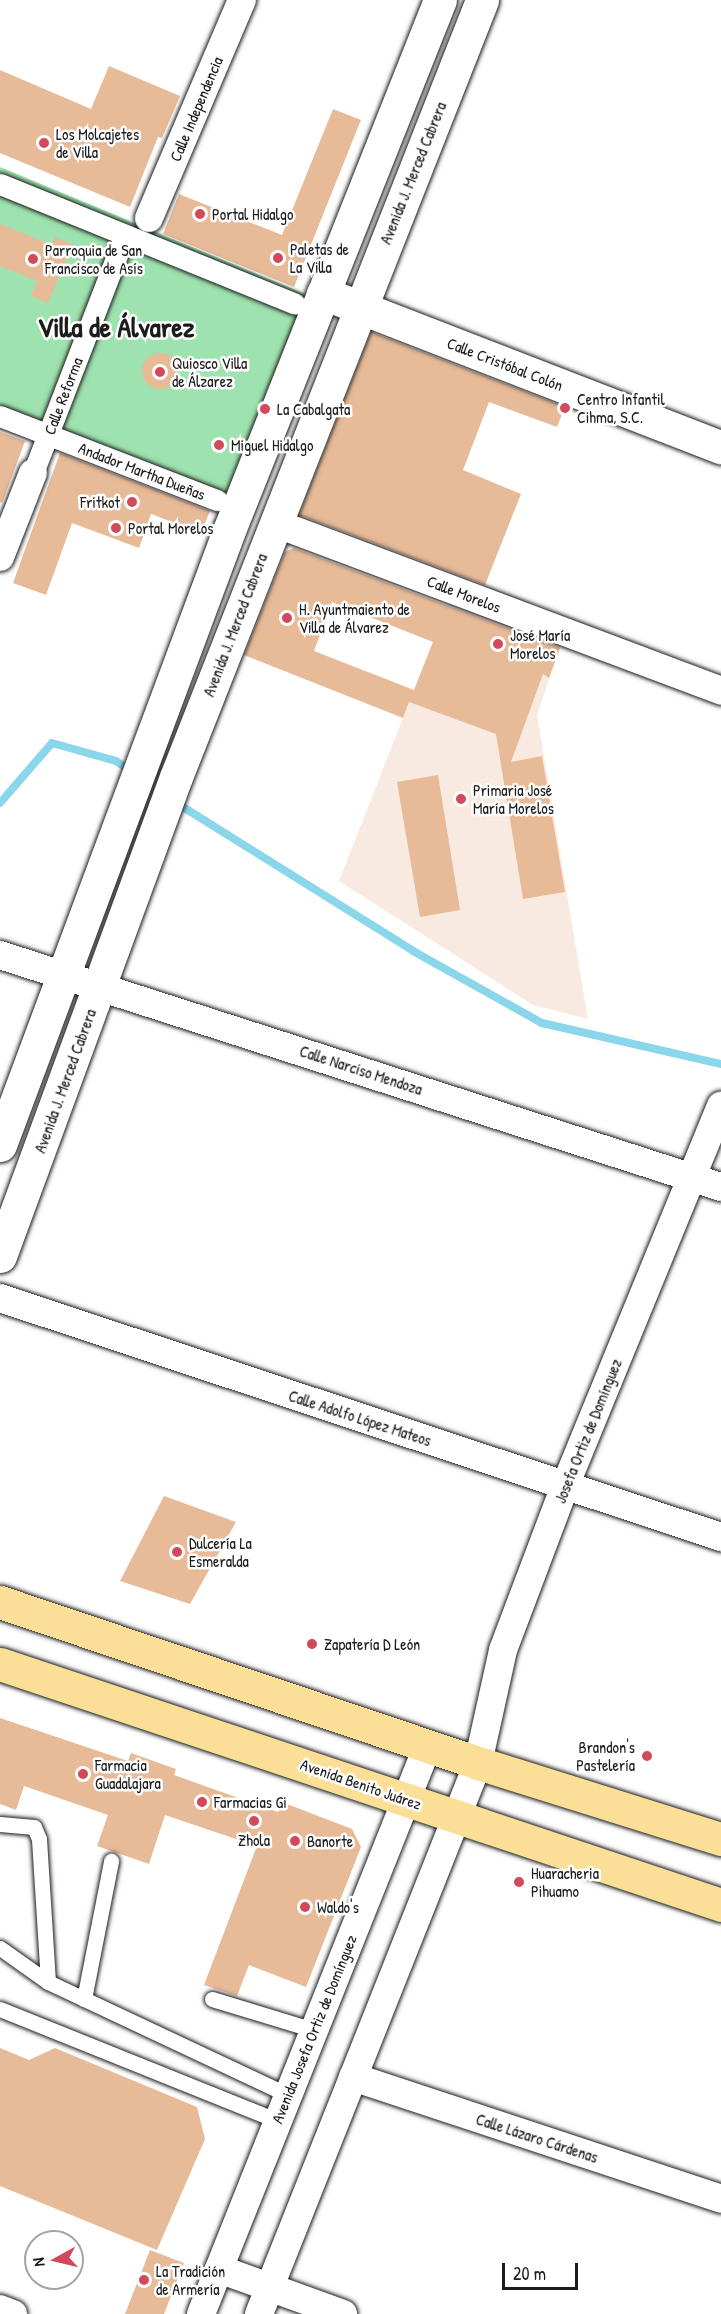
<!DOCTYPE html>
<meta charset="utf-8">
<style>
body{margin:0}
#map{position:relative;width:721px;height:2314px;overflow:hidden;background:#fff;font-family:"Patrick Hand",sans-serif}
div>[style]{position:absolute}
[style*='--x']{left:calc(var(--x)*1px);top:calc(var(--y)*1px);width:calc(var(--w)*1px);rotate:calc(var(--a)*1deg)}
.built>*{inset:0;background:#f8eae0}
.green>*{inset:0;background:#9ee3af}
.stream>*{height:8px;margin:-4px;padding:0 4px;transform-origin:4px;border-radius:4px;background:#8ad6ea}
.building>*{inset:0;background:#e7ba98}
.round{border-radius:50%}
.roads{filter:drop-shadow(0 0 2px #1c1c1c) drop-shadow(0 0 2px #1c1c1c)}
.service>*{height:15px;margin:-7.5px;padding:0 7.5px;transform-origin:7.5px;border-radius:7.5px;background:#fff}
.pedestrian>*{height:21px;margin:-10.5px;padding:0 10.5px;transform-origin:10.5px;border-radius:10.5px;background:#fff}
.minor>*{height:28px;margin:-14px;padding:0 14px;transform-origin:14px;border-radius:14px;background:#fff}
.tertiary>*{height:33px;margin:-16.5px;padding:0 16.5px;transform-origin:16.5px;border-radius:16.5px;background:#fff}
.secondary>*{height:33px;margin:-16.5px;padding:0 16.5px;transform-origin:16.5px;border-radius:16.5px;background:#fff}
.primary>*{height:33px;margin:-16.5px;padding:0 16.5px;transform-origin:16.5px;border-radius:16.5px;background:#fbdf96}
.dots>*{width:16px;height:16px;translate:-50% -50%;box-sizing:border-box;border:3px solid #fff;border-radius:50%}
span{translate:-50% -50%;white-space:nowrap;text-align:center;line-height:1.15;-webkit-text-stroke:5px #fff;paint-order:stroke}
.street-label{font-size:16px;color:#1c1c1c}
.poi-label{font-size:16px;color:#1c1c1c}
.left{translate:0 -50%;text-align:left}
.right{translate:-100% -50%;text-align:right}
.town-label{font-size:28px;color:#1c1c1c;font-weight:700}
.north{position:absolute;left:24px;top:2230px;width:60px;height:60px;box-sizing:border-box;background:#fff;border:2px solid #a4a4a4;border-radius:50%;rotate:262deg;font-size:16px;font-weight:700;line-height:24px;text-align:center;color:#1c1c1c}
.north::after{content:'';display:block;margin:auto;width:21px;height:27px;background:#d1495b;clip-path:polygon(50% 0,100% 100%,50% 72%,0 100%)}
.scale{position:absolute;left:502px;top:2263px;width:76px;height:27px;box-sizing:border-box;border:3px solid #1c1c1c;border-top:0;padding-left:8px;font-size:18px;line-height:21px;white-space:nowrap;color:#1c1c1c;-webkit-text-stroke:4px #fff;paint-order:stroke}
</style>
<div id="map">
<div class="built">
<i style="clip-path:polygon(449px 601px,561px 644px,537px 715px,588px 1019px,533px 1005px,339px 881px)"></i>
</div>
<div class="green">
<i style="clip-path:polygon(0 167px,310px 296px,227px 512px,0 427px)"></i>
</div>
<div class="stream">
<i style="--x:175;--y:802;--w:281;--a:32"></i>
<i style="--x:413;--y:951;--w:148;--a:29.2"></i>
<i style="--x:542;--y:1023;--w:184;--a:12.9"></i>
<i style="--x:0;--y:803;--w:79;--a:-49.1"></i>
<i style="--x:52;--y:743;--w:66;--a:15.7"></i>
<i style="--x:116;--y:761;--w:18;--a:34"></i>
</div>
<div class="building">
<i style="clip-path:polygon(109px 66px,180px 96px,162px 138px,158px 137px,130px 207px,0 153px,0 70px,91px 109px)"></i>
<i style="clip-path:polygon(333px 109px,361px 120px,294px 287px,163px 234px,179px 194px,282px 235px)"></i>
<i style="clip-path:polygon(0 224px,52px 245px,55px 237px,73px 244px,48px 303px,31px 296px,37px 281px,0 266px)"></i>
<i style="clip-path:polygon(371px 332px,565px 407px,557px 427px,489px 402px,463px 470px,521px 494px,485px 585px,299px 515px)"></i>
<i class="round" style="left:142px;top:353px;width:36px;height:36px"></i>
<i style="clip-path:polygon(0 432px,25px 441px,2px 503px,0 502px)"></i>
<i style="clip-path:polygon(60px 453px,210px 511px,201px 533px,151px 514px,139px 548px,72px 523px,46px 595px,13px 583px)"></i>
<i style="clip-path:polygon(evenodd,294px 548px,560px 648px,549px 678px,543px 674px,511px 762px,542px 756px,565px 892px,523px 899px,496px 734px,409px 702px,403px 718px,244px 655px,285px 552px,294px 548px,332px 602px,433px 642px,414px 690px,314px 651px,332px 602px)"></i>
<i style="clip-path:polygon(438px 775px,460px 910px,420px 917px,397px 782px)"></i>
<i style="clip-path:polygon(164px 1496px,236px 1522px,190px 1604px,120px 1581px)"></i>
<i style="clip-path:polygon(0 1718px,128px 1761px,131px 1753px,176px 1769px,174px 1775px,278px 1812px,282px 1802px,352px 1829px,361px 1847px,306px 1987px,249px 1965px,237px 1996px,204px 1985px,257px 1846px,165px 1815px,149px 1864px,97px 1846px,108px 1815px,24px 1786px,16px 1810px,0 1804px)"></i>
<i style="clip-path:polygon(0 2048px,29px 2060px,55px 2048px,197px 2107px,205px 2139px,157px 2250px,0 2186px)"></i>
<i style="clip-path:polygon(150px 2250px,184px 2263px,164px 2314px,125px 2314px)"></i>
</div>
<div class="roads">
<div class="service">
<i style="--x:0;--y:1824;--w:34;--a:5"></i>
<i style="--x:34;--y:1827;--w:13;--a:67"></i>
<i style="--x:39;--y:1839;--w:143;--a:86.4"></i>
<i style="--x:0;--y:1948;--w:59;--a:35.3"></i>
<i style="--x:48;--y:1982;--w:265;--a:25.2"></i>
<i style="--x:84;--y:1999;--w:141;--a:-78.9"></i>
<i style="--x:212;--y:1999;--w:107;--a:16.9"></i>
<i style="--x:0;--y:2009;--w:300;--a:21.9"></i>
</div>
<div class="pedestrian">
<i style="--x:0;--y:184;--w:318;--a:22.1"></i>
<i style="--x:0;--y:416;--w:233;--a:21.2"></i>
<i style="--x:33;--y:473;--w:255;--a:-68.9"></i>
</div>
<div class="minor">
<i style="--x:149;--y:218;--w:237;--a:-66.9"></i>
<i style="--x:275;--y:523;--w:477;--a:20.6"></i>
<i style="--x:0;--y:557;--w:90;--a:-68.6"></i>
<i style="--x:0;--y:955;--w:757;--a:17.84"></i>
<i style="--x:0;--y:1298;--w:760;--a:18.34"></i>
<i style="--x:353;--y:2077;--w:388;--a:18.3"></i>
<i style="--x:219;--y:2269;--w:132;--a:19.9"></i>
<i style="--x:0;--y:2309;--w:14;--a:21"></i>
<i style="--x:201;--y:2314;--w:613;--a:-68.25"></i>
<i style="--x:259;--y:2314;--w:593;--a:-68.32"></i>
<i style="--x:478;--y:1763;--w:116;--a:-77.5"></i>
<i style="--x:503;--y:1650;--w:175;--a:-69.3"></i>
<i style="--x:565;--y:1486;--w:411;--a:-67.7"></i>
</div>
<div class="tertiary">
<i style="--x:323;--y:293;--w:427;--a:21.2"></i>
</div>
<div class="secondary">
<i style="--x:0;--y:1145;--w:658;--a:-69.56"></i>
<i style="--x:230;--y:528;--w:568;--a:-68.31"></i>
<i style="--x:0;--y:1256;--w:510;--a:-69.83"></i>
<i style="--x:176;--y:777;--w:835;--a:-68.5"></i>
</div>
<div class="primary">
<i style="--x:0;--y:1602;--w:504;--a:18.61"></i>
<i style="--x:478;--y:1763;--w:255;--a:17.4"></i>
<i style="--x:0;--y:1664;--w:760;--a:18.48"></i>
</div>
</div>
<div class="dots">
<i style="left:44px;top:143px;background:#d1495b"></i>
<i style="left:200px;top:214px;background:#d1495b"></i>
<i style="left:278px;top:258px;background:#d1495b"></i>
<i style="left:33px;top:259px;background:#d1495b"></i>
<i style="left:160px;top:372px;background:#d1495b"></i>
<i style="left:565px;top:408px;background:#d1495b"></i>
<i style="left:265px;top:409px;background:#d1495b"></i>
<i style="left:219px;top:445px;background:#d1495b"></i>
<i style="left:132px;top:502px;background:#d1495b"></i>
<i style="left:116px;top:528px;background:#d1495b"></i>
<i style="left:287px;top:618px;background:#d1495b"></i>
<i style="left:498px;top:644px;background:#d1495b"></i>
<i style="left:461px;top:799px;background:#d1495b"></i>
<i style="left:177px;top:1552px;background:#d1495b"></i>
<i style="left:312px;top:1644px;background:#d1495b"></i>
<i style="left:647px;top:1756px;background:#d1495b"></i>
<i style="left:83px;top:1774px;background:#d1495b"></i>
<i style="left:202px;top:1802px;background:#d1495b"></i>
<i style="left:254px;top:1821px;background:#d1495b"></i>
<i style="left:295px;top:1841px;background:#d1495b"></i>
<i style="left:519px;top:1882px;background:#d1495b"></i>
<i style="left:305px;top:1907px;background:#d1495b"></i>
<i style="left:144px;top:2280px;background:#d1495b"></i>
</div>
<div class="street-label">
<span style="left:196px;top:109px;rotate:-67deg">Calle Independencia</span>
<span style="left:413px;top:173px;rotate:-68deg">Avenida J. Merced Cabrera</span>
<span style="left:505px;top:364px;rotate:21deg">Calle Cristóbal Colón</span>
<span style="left:63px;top:396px;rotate:-69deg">Calle Reforma</span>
<span style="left:142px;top:471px;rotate:21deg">Andador Martha Dueñas</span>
<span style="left:464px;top:594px;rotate:21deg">Calle Morelos</span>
<span style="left:235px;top:625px;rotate:-69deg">Avenida J. Merced Cabrera</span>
<span style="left:361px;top:1070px;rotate:18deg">Calle Narciso Mendoza</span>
<span style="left:65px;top:1081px;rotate:-70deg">Avenida J. Merced Cabrera</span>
<span style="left:360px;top:1418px;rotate:18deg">Calle Adolfo López Mateos</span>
<span style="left:588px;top:1431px;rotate:-68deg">Josefa Ortiz de Domínguez</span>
<span style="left:361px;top:1784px;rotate:19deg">Avenida Benito Juárez</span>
<span style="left:314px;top:2029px;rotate:-68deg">Avenida Josefa Ortiz de Domínguez</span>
<span style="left:537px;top:2138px;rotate:18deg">Calle Lázaro Cárdenas</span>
</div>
<div class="poi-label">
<span class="left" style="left:56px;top:143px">Los Molcajetes<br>de Villa</span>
<span class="left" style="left:212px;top:214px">Portal Hidalgo</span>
<span class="left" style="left:290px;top:258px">Paletas de<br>La Villa</span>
<span class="left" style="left:45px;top:259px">Parroquia de San<br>Francisco de Asís</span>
<span class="left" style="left:172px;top:372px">Quiosco Villa<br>de Álzarez</span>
<span class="left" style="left:577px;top:408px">Centro Infantil<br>Cihma, S.C.</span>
<span class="left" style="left:277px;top:409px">La Cabalgata</span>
<span class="left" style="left:231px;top:445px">Miguel Hidalgo</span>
<span class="right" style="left:120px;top:502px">Fritkot</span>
<span class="left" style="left:128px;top:528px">Portal Morelos</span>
<span class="left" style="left:299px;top:618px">H. Ayuntmaiento de<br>Villa de Álvarez</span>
<span class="left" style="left:510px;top:644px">José María<br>Morelos</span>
<span class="left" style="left:473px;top:799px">Primaria José<br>María Morelos</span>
<span class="left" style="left:189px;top:1552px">Dulcería La<br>Esmeralda</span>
<span class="left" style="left:324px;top:1644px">Zapatería D León</span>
<span class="right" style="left:635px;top:1756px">Brandon's<br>Pastelería</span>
<span class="left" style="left:95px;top:1774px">Farmacia<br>Guadalajara</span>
<span class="left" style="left:214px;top:1802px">Farmacias Gi</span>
<span style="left:254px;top:1840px">Zhola</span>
<span class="left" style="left:307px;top:1841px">Banorte</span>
<span class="left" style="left:531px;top:1882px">Huaracheria<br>Pihuamo</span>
<span class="left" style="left:317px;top:1907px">Waldo's</span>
<span class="left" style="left:156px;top:2280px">La Tradición<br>de Armería</span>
</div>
<div class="town-label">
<span style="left:116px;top:327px">Villa de Álvarez</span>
</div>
<div class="north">N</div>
<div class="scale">20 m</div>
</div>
